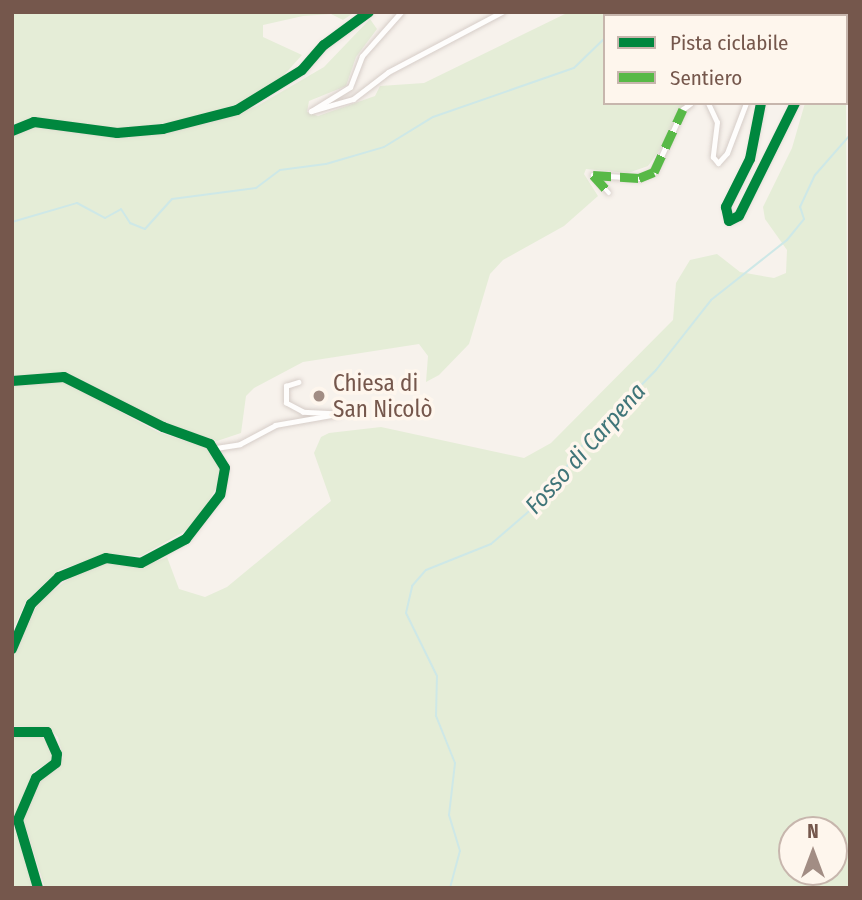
<!DOCTYPE html>
<meta charset="utf-8">
<style>
body{margin:0}
#map{position:relative;width:862px;height:900px;overflow:hidden;background:#f7f2ec;font-family:"Fira Sans Condensed",sans-serif}
div>[style]{position:absolute}
[style*='--x']{left:calc(var(--x)*1px);top:calc(var(--y)*1px);width:calc(var(--w)*1px);rotate:calc(var(--a)*1deg)}
.green>*{inset:0;background:#e5edd7}
.stream>*{height:2px;margin:-1px;padding:0 1px;transform-origin:1px;border-radius:1px;background:#cee8e7}
.roads{filter:drop-shadow(0 0 2px #d6cdc8) drop-shadow(0 0 2px #d6cdc8)}
.pedestrian>*{height:3.5px;margin:-1.75px;padding:0 1.75px;transform-origin:1.75px;border-radius:1.75px;background:#fefdfc}
.minor>*{height:4.5px;margin:-2.25px;padding:0 2.25px;transform-origin:2.25px;border-radius:2.25px;background:#fefdfc}
.tertiary>*{height:5px;margin:-2.5px;padding:0 2.5px;transform-origin:2.5px;border-radius:2.5px;background:#fefdfc}
.quiet>*{height:9px;margin-top:-4.5px;transform-origin:0;background:repeating-linear-gradient(90deg,#58b947 0 18px,transparent 0 27px)}
.cycleway>*{height:10px;margin:-5px;padding:0 5px;transform-origin:5px;border-radius:5px;background:#00873e}
.dots>*{width:19px;height:19px;translate:-50% -50%;box-sizing:border-box;border:4px solid #fef6ed;border-radius:50%}
span{translate:-50% -50%;white-space:nowrap;text-align:center;line-height:1.15;-webkit-text-stroke:7px #fef6ed;paint-order:stroke}
.poi-label{font-size:23px;color:#75574c}
.left{translate:0 -50%;text-align:left}
.water-label{font-size:24px;color:#407579;font-style:italic}
.frame{position:absolute;inset:0;border:14px solid #75574c;pointer-events:none}
.legend{position:absolute;left:603px;top:14px;width:245px;height:91px;box-sizing:border-box;background:#fef6ed;border:2px solid #c7b6ad;margin:0;padding:9px 12px;list-style:none;font-size:21px;color:#75574c}
.legend li{display:flex;align-items:center;gap:14px;height:35px}
.legend b{width:35px;border:2px solid #c7b6ad}
.north{position:absolute;left:778px;top:816px;width:70px;height:70px;box-sizing:border-box;background:#fef6ed;border:2px solid #c7b6ad;border-radius:50%;rotate:0deg;font-size:19px;font-weight:700;line-height:28px;text-align:center;color:#75574c}
.north::after{content:'';display:block;margin:auto;width:24px;height:32px;background:#a28d84;clip-path:polygon(50% 0,100% 100%,50% 72%,0 100%)}
</style>
<div id="map">
<div class="green">
<i style="clip-path:polygon(12px 12px,355px 12px,343px 20px,331px 14px,303px 16px,263px 25px,263px 37px,302px 55px,275px 85px,253px 99px,184px 121px,119px 129px,35px 118px,12px 125px)"></i>
<i style="clip-path:polygon(569px 12px,765px 12px,605px 16px,605px 103px,685px 103px,672px 133px,648px 166px,628px 173px,586px 169px,584px 174px,598px 196px,564px 226px,503px 260px,490px 274px,469px 344px,439px 375px,426px 382px,428px 356px,419px 344px,303px 362px,254px 388px,246px 396px,241px 433px,217px 441px,165px 423px,64px 372px,12px 377px,12px 136px,24px 128px,47px 126px,119px 137px,209px 123px,257px 106px,324px 67px,370px 19px,377px 29px,356px 57px,346px 86px,309px 101px,307px 112px,318px 116px,375px 96px,380px 86px,424px 83px)"></i>
<i style="clip-path:polygon(evenodd,846px 91px,850px 888px,45px 888px,23px 819px,40px 780px,63px 758px,58px 737px,49px 728px,12px 726px,12px 658px,39px 601px,75px 574px,107px 562px,139px 568px,167px 557px,179px 589px,205px 597px,227px 587px,331px 501px,314px 453px,321px 437px,329px 433px,381px 427px,524px 458px,551px 443px,673px 320px,676px 283px,690px 260px,717px 254px,740px 272px,774px 278px,786px 273px,787px 250px,765px 219px,763px 207px,792px 148px,805px 103px,846px 103px,846px 91px,792px 830px,834px 830px,834px 872px,792px 872px,792px 830px)"></i>
<i style="clip-path:polygon(23px 381px,63px 381px,158px 432px,207px 448px,220px 469px,219px 483px,198px 520px,185px 531px,141px 556px,107px 554px,59px 570px,26px 601px,12px 632px,12px 386px)"></i>
<i style="clip-path:polygon(39px 734px,49px 744px,52px 760px,33px 772px,13px 823px,34px 888px,12px 888px,12px 737px)"></i>
</div>
<div class="stream">
<i style="--x:665;--y:16;--w:6;--a:-39"></i>
<i style="--x:12;--y:222;--w:68;--a:-16.3"></i>
<i style="--x:77;--y:203;--w:32;--a:28"></i>
<i style="--x:105;--y:218;--w:18;--a:-29"></i>
<i style="--x:121;--y:209;--w:17;--a:57"></i>
<i style="--x:130;--y:223;--w:16;--a:22"></i>
<i style="--x:145;--y:229;--w:40;--a:-48"></i>
<i style="--x:172;--y:199;--w:85;--a:-7.5"></i>
<i style="--x:256;--y:188;--w:30;--a:-37"></i>
<i style="--x:280;--y:170;--w:46;--a:-7.4"></i>
<i style="--x:326;--y:164;--w:60;--a:-16.3"></i>
<i style="--x:384;--y:147;--w:57;--a:-31.5"></i>
<i style="--x:433;--y:117;--w:149;--a:-19.2"></i>
<i style="--x:574;--y:68;--w:43;--a:-44.1"></i>
<i style="--x:450;--y:888;--w:38;--a:-75"></i>
<i style="--x:460;--y:851;--w:38;--a:-107"></i>
<i style="--x:449;--y:815;--w:52;--a:-83.4"></i>
<i style="--x:455;--y:763;--w:51;--a:-112"></i>
<i style="--x:436;--y:716;--w:40;--a:-88.6"></i>
<i style="--x:437;--y:676;--w:70;--a:-116.2"></i>
<i style="--x:406;--y:613;--w:28;--a:-77"></i>
<i style="--x:412;--y:586;--w:21;--a:-49"></i>
<i style="--x:426;--y:570;--w:70;--a:-21.8"></i>
<i style="--x:491;--y:544;--w:77;--a:-40.8"></i>
<i style="--x:549;--y:494;--w:50;--a:-57.3"></i>
<i style="--x:576;--y:452;--w:115;--a:-45.7"></i>
<i style="--x:656;--y:370;--w:89;--a:-51.8"></i>
<i style="--x:711;--y:300;--w:97;--a:-38.3"></i>
<i style="--x:787;--y:240;--w:27;--a:-51"></i>
<i style="--x:804;--y:219;--w:13;--a:-108"></i>
<i style="--x:800;--y:207;--w:35;--a:-65"></i>
<i style="--x:815;--y:175;--w:53;--a:-48.8"></i>
</div>
<div class="roads">
<div class="pedestrian">
<i style="--x:593;--y:175;--w:24;--a:48"></i>
</div>
<div class="minor">
<i style="--x:593;--y:175;--w:46;--a:3.7"></i>
<i style="--x:639;--y:178;--w:16;--a:-22"></i>
<i style="--x:654;--y:172;--w:69;--a:-65.3"></i>
<i style="--x:216;--y:448;--w:24;--a:-9"></i>
<i style="--x:240;--y:444;--w:40;--a:-28"></i>
<i style="--x:275;--y:425;--w:64;--a:-9.9"></i>
<i style="--x:338;--y:414;--w:35;--a:-177"></i>
<i style="--x:303;--y:412;--w:19;--a:-152"></i>
<i style="--x:286;--y:403;--w:17;--a:-90"></i>
<i style="--x:286;--y:386;--w:13;--a:-18"></i>
</div>
<div class="tertiary">
<i style="--x:401;--y:12;--w:59;--a:131.6"></i>
<i style="--x:362;--y:56;--w:33;--a:111"></i>
<i style="--x:350;--y:87;--w:46;--a:148.4"></i>
<i style="--x:311;--y:111;--w:44;--a:-15.9"></i>
<i style="--x:353;--y:99;--w:44;--a:-37.6"></i>
<i style="--x:388;--y:72;--w:129;--a:-27.8"></i>
<i style="--x:805;--y:12;--w:4;--a:76"></i>
<i style="--x:850;--y:72;--w:14;--a:90"></i>
<i style="--x:708;--y:103;--w:21;--a:65"></i>
<i style="--x:717;--y:122;--w:35;--a:97"></i>
<i style="--x:713;--y:157;--w:8;--a:50"></i>
<i style="--x:718;--y:163;--w:13;--a:-48"></i>
<i style="--x:727;--y:153;--w:53;--a:-69.2"></i>
<i style="--x:761;--y:103;--w:57;--a:101.1"></i>
<i style="--x:750;--y:159;--w:54;--a:116.6"></i>
<i style="--x:726;--y:207;--w:14;--a:78"></i>
<i style="--x:729;--y:221;--w:11;--a:-27"></i>
<i style="--x:739;--y:216;--w:126;--a:-63.6"></i>
<i style="--x:683;--y:109;--w:10;--a:-37"></i>
<i style="--x:12;--y:131;--w:24;--a:-22"></i>
<i style="--x:34;--y:122;--w:84;--a:7.5"></i>
<i style="--x:117;--y:133;--w:46;--a:-5"></i>
<i style="--x:163;--y:129;--w:76;--a:-14.4"></i>
<i style="--x:237;--y:110;--w:76;--a:-31.6"></i>
<i style="--x:302;--y:70;--w:33;--a:-49"></i>
<i style="--x:324;--y:45;--w:56;--a:-36.3"></i>
<i style="--x:12;--y:381;--w:52;--a:-4.4"></i>
<i style="--x:64;--y:377;--w:111;--a:26.8"></i>
<i style="--x:163;--y:427;--w:50;--a:19.9"></i>
<i style="--x:210;--y:444;--w:28;--a:58"></i>
<i style="--x:225;--y:468;--w:27;--a:100"></i>
<i style="--x:220;--y:495;--w:56;--a:127.7"></i>
<i style="--x:186;--y:539;--w:51;--a:151.9"></i>
<i style="--x:141;--y:563;--w:35;--a:-172"></i>
<i style="--x:106;--y:558;--w:51;--a:158"></i>
<i style="--x:59;--y:577;--w:39;--a:136"></i>
<i style="--x:31;--y:604;--w:49;--a:112.9"></i>
<i style="--x:12;--y:732;--w:35;--a:0"></i>
<i style="--x:47;--y:732;--w:24;--a:66"></i>
<i style="--x:57;--y:754;--w:9;--a:96"></i>
<i style="--x:56;--y:763;--w:25;--a:143"></i>
<i style="--x:36;--y:778;--w:46;--a:113.2"></i>
<i style="--x:18;--y:820;--w:71;--a:73.6"></i>
</div>
</div>
<div class="quiet">
<i style="--x:593;--y:175;--w:46;--a:3.7"></i>
<i style="--x:639;--y:178;--w:16;--a:-22"></i>
<i style="--x:654;--y:172;--w:69;--a:-65.3"></i>
<i style="--x:593;--y:175;--w:24;--a:48"></i>
</div>
<div class="cycleway">
<i style="--x:761;--y:103;--w:57;--a:101.1"></i>
<i style="--x:750;--y:159;--w:54;--a:116.6"></i>
<i style="--x:726;--y:207;--w:14;--a:78"></i>
<i style="--x:729;--y:221;--w:11;--a:-27"></i>
<i style="--x:739;--y:216;--w:126;--a:-63.6"></i>
<i style="--x:12;--y:131;--w:24;--a:-22"></i>
<i style="--x:34;--y:122;--w:84;--a:7.5"></i>
<i style="--x:117;--y:133;--w:46;--a:-5"></i>
<i style="--x:163;--y:129;--w:76;--a:-14.4"></i>
<i style="--x:237;--y:110;--w:76;--a:-31.6"></i>
<i style="--x:302;--y:70;--w:33;--a:-49"></i>
<i style="--x:324;--y:45;--w:56;--a:-36.3"></i>
<i style="--x:12;--y:381;--w:52;--a:-4.4"></i>
<i style="--x:64;--y:377;--w:111;--a:26.8"></i>
<i style="--x:163;--y:427;--w:50;--a:19.9"></i>
<i style="--x:210;--y:444;--w:28;--a:58"></i>
<i style="--x:225;--y:468;--w:27;--a:100"></i>
<i style="--x:220;--y:495;--w:56;--a:127.7"></i>
<i style="--x:186;--y:539;--w:51;--a:151.9"></i>
<i style="--x:141;--y:563;--w:35;--a:-172"></i>
<i style="--x:106;--y:558;--w:51;--a:158"></i>
<i style="--x:59;--y:577;--w:39;--a:136"></i>
<i style="--x:31;--y:604;--w:49;--a:112.9"></i>
<i style="--x:12;--y:732;--w:35;--a:0"></i>
<i style="--x:47;--y:732;--w:24;--a:66"></i>
<i style="--x:57;--y:754;--w:9;--a:96"></i>
<i style="--x:56;--y:763;--w:25;--a:143"></i>
<i style="--x:36;--y:778;--w:46;--a:113.2"></i>
<i style="--x:18;--y:820;--w:71;--a:73.6"></i>
</div>
<div class="dots">
<i style="left:319px;top:396px;background:#a28d84"></i>
</div>
<div class="poi-label">
<span class="left" style="left:333px;top:396px">Chiesa di<br>San Nicolò</span>
</div>
<div class="water-label">
<span style="left:586px;top:449px;rotate:-48deg">Fosso di Carpena</span>
</div>
<div class="frame"></div>
<ul class="legend">
<li><b style="height:9px;background:#00873e"></b>Pista ciclabile</li>
<li><b style="height:9px;background:#58b947"></b>Sentiero</li>
</ul>
<div class="north">N</div>
</div>
